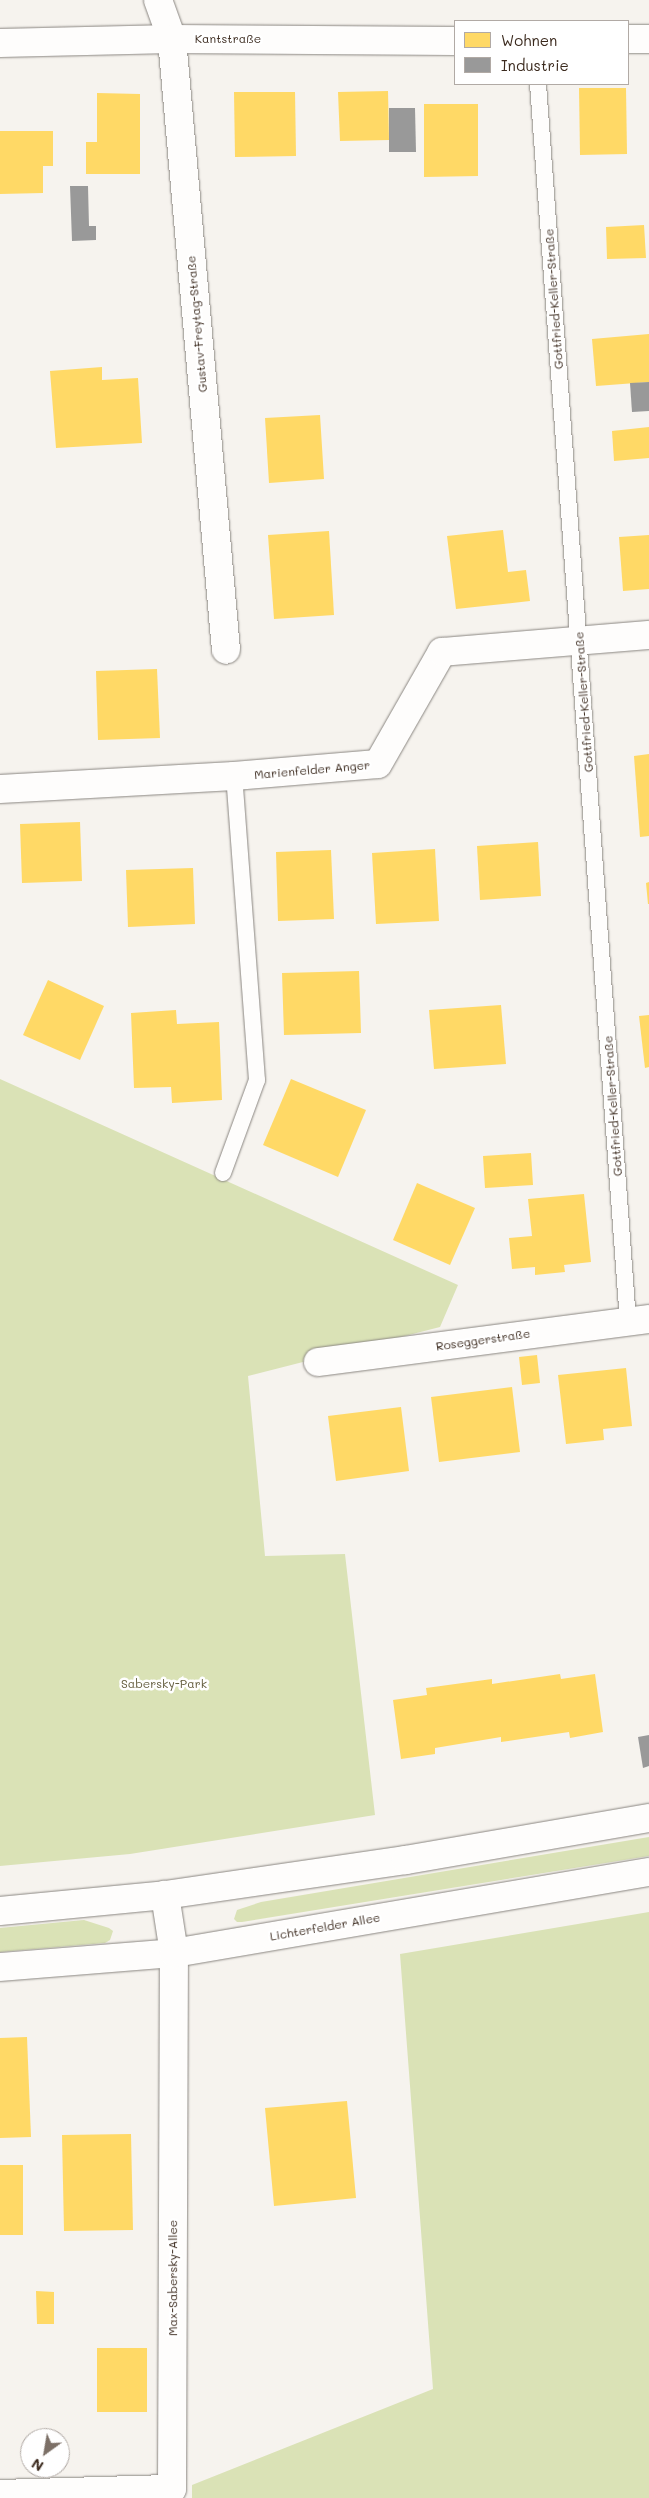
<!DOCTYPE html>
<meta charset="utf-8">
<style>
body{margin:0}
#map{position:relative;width:649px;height:2498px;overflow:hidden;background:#f6f3ee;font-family:Mali,sans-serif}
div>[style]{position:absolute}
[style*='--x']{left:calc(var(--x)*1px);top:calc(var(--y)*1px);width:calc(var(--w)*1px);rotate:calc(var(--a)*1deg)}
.green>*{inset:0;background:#dae2b6}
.homes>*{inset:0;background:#ffd966}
.industry>*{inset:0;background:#999}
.roads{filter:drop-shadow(0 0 1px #8a8681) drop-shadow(0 0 1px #8a8681)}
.service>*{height:16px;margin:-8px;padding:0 8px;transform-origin:8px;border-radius:8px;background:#fefdfc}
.minor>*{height:28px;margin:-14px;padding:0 14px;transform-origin:14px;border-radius:14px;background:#fefdfc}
.secondary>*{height:28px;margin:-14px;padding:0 14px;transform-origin:14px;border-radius:14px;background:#fefdfc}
span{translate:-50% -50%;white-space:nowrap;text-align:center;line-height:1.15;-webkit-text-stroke:5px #fff;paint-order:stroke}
.street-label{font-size:12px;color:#3b2a1e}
.park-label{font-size:12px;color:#645d3e}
.legend{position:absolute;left:454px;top:20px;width:175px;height:65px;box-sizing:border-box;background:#fff;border:1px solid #b1aaa5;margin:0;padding:6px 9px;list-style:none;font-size:15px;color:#3b2a1e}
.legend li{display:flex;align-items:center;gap:10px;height:25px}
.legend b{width:25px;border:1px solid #b1aaa5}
.north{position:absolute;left:20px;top:2428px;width:50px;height:50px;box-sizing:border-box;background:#fff;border:1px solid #b1aaa5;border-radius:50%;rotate:212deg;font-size:14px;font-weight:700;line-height:20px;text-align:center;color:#3b2a1e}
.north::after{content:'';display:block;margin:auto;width:18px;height:22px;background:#7c7067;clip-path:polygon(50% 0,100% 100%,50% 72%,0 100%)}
</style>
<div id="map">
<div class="green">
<i style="clip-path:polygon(0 1079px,458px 1285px,440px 1327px,248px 1376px,265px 1556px,345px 1554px,375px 1815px,130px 1854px,0 1866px)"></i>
<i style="clip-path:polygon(649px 1837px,649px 1856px,242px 1922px,237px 1922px,234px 1919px,237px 1910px,261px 1902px)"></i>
<i style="clip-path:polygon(649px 1912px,649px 2498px,192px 2498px,192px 2485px,433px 2389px,400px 1954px)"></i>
<i style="clip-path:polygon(84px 1920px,109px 1928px,113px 1931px,110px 1940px,105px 1943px,0 1952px,0 1928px)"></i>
</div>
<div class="homes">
<i style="clip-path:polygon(579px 88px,626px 88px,627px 154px,580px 155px)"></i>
<i style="clip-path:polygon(388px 91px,389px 140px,340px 141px,338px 92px)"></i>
<i style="clip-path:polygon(234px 92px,295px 92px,296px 156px,235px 157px)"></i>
<i style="clip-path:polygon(97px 93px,140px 94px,140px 174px,86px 174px,86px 142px,97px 142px)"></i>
<i style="clip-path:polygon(424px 104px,478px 104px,478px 176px,424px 177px)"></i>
<i style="clip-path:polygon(0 131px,53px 131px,53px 166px,43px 166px,43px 193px,0 194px)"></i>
<i style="clip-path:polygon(644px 225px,646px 258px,607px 259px,606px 227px)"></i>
<i style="clip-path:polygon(649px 334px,649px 382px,596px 386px,592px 339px)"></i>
<i style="clip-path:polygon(102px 367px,102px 380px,138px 378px,142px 443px,56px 448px,50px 371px)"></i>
<i style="clip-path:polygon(320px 415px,324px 479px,269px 483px,265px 418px)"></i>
<i style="clip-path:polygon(649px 427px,649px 458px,614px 461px,612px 431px)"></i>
<i style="clip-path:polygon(503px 530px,508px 572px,526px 570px,530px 601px,456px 609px,447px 536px)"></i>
<i style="clip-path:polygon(329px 531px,334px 615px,274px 619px,268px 535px)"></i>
<i style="clip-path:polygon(649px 535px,649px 589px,623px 591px,619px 537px)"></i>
<i style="clip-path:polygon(157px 669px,160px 738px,98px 740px,96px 671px)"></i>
<i style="clip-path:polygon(649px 754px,649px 836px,640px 837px,634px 756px)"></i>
<i style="clip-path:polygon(80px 822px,82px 881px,22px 883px,20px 824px)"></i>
<i style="clip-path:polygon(538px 842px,541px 896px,480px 900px,477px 846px)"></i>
<i style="clip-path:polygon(435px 849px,439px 921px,376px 924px,372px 853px)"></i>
<i style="clip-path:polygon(331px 850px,334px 919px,278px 921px,276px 852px)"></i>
<i style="clip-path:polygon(193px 868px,195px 924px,128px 927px,126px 870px)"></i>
<i style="clip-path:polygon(649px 882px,649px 904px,648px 904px,646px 883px)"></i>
<i style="clip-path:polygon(359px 971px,361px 1033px,284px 1035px,282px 973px)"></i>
<i style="clip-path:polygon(48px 980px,104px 1006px,80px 1060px,23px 1035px)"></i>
<i style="clip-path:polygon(501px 1005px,506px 1064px,434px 1069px,429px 1010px)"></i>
<i style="clip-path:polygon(176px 1010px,177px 1024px,219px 1022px,222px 1100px,172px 1103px,171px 1087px,134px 1088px,131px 1013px)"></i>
<i style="clip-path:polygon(649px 1015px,649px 1067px,645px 1068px,639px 1016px)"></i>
<i style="clip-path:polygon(291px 1079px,366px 1110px,338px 1177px,263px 1145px)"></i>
<i style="clip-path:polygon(531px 1153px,533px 1185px,485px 1188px,483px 1156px)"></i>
<i style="clip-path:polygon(417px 1183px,475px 1208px,450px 1265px,393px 1240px)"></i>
<i style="clip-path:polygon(584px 1194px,591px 1262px,564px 1265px,565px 1272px,535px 1275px,535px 1267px,512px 1269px,509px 1238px,532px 1236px,528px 1199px)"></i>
<i style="clip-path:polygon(537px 1355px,540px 1383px,522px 1385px,519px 1357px)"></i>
<i style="clip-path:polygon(626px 1368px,632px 1426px,603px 1429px,604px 1440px,566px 1444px,558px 1375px)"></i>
<i style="clip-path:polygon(512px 1387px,520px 1452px,439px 1462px,431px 1397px)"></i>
<i style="clip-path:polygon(401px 1407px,409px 1471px,336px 1481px,328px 1416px)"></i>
<i style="clip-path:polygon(560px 1674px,561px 1679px,595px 1674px,603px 1732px,570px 1738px,569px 1732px,501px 1742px,501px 1737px,435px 1748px,435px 1754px,401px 1759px,393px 1700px,427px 1695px,426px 1688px,492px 1679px,492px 1684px)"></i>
<i style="clip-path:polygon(27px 2037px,31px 2137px,0 2138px,0 2038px)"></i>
<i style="clip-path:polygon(347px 2101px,356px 2198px,274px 2206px,265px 2108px)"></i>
<i style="clip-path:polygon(131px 2134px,133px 2230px,64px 2231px,62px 2135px)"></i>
<i style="clip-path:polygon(0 2165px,23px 2165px,23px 2235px,0 2235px)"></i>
<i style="clip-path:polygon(36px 2291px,54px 2292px,54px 2324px,37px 2324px)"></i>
<i style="clip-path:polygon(97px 2348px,147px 2348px,147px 2412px,97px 2412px)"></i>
</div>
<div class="industry">
<i style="clip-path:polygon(389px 108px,415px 108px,416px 152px,389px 152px)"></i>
<i style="clip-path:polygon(70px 186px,88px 186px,89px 226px,96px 226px,96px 240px,72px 241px)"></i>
<i style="clip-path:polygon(649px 382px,649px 411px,632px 412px,630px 383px)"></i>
<i style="clip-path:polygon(649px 1735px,649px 1766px,643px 1768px,638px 1737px)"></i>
</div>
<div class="roads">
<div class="service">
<i style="--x:538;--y:84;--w:1240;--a:85.84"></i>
<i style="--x:223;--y:1173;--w:99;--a:-69.9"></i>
<i style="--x:257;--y:1080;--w:305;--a:-94.3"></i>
</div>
<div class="minor">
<i style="--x:158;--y:0;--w:41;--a:70.3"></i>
<i style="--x:172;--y:39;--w:613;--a:84.95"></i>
<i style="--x:628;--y:39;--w:21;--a:0"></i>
<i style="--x:0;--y:43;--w:172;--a:-1.3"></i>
<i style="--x:172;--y:39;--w:283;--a:0.4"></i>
<i style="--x:0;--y:789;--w:234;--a:-3.2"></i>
<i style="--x:234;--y:776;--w:144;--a:-4.8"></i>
<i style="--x:378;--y:764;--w:129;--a:-60.3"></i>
<i style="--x:442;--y:652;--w:208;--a:-4.7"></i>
<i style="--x:318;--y:1362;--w:334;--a:-7.4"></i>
<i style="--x:0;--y:2494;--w:172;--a:-1.7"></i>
<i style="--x:172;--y:2489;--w:536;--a:-89.79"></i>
<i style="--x:174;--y:1953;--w:59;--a:-98.8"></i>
</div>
<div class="secondary">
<i style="--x:0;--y:1911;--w:166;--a:-5.5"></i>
<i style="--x:165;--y:1895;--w:244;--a:-8.3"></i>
<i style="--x:406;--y:1860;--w:247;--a:-9.8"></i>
<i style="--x:0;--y:1967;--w:175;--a:-4.6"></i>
<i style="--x:174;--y:1953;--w:482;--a:-9.7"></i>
</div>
</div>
<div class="street-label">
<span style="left:228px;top:39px">Kantstraße</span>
<span style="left:554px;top:299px;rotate:-94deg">Gottfried-Keller-Straße</span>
<span style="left:197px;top:324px;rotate:-95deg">Gustav-Freytag-Straße</span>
<span style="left:584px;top:702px;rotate:-94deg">Gottfried-Keller-Straße</span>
<span style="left:312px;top:770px;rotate:-5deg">Marienfelder Anger</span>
<span style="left:613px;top:1106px;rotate:-94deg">Gottfried-Keller-Straße</span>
<span style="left:483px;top:1340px;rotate:-8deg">Roseggerstraße</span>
<span style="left:325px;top:1927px;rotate:-10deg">Lichterfelder Allee</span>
<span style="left:173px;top:2278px;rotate:-90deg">Max-Sabersky-Allee</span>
</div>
<div class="park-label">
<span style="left:164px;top:1684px">Sabersky-Park</span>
</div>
<ul class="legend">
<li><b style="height:14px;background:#ffd966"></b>Wohnen</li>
<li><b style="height:14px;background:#999"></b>Industrie</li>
</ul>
<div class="north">N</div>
</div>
